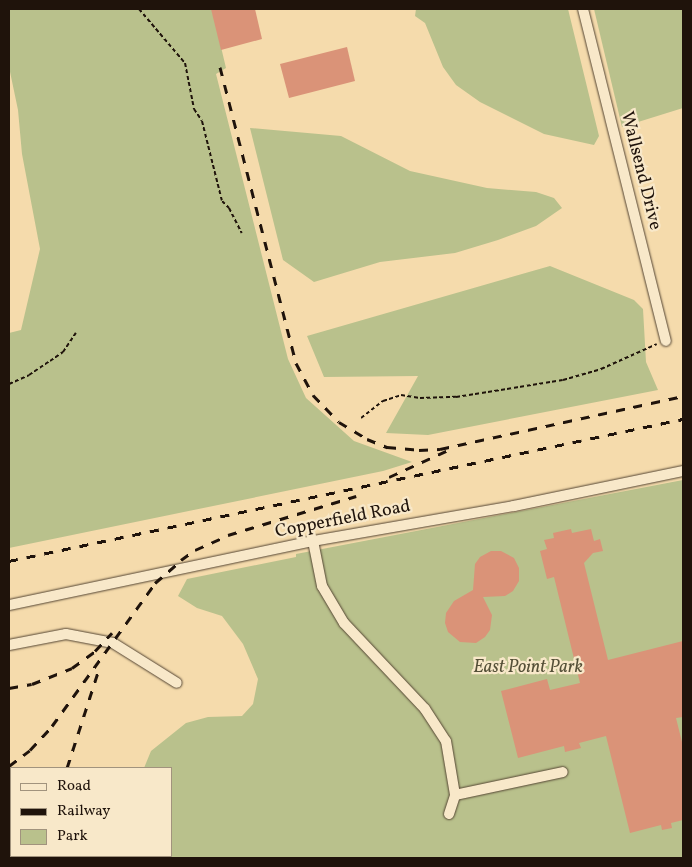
<!DOCTYPE html>
<style>
body{margin:0}
#map{position:relative;width:692px;height:867px;overflow:hidden;background:#f5dbac;font-family:Vollkorn,serif}
div>[style]{position:absolute}
[style*='--x']{left:calc(var(--x)*1px);top:calc(var(--y)*1px);width:calc(var(--w)*1px);rotate:calc(var(--a)*1deg)}
.green>*{inset:0;background:#b9c18c}
.building>*{inset:0;background:#da9378}
.path>*{height:2px;margin-top:-1px;transform-origin:0;background:repeating-linear-gradient(90deg,#1f130b 0 4px,transparent 0 6.5px)}
.roads{filter:drop-shadow(0 0 1px #544533) drop-shadow(0 0 1px #544533)}
.minor>*{height:10px;margin:-5px;padding:0 5px;transform-origin:5px;border-radius:5px;background:#f8e8c9}
.rail>*{height:3px;margin-top:-1.5px;transform-origin:0;background:repeating-linear-gradient(90deg,#1f130b 0 9px,transparent 0 18px)}
span{translate:-50% -50%;white-space:nowrap;text-align:center;line-height:1.15;-webkit-text-stroke:4.5px #f8e8c9;paint-order:stroke}
.street-label{font-size:18px;color:#1f130b}
.park-label{font-size:18px;color:#555038;font-style:italic}
.frame{position:absolute;inset:0;border:10px solid #1f130b;pointer-events:none}
.legend{position:absolute;left:10px;top:767px;width:162px;height:90px;box-sizing:border-box;background:#f8e8c9;border:1px solid #a1937d;margin:0;padding:6px 9px;list-style:none;font-size:15px;color:#1f130b}
.legend li{display:flex;align-items:center;gap:10px;height:25px}
.legend b{width:25px;border:1px solid #a1937d}
</style>
<div id="map">
<div class="green">
<i style="clip-path:polygon(9px 9px,212px 9px,226px 68px,216px 74px,288px 359px,306px 398px,354px 441px,412px 462px,383px 471px,9px 548px,9px 333px,21px 330px,40px 249px,22px 154px,18px 110px,9px 67px)"></i>
<i style="clip-path:polygon(416px 9px,568px 9px,599px 136px,594px 145px,544px 134px,480px 102px,456px 85px,443px 67px,425px 23px,415px 16px)"></i>
<i style="clip-path:polygon(594px 9px,683px 9px,683px 108px,622px 127px)"></i>
<i style="clip-path:polygon(250px 128px,341px 136px,410px 171px,487px 188px,536px 192px,554px 198px,562px 208px,536px 226px,498px 240px,455px 253px,380px 262px,314px 282px,283px 260px)"></i>
<i style="clip-path:polygon(550px 266px,634px 300px,643px 309px,646px 362px,658px 390px,428px 435px,386px 433px,418px 376px,324px 377px,307px 336px)"></i>
<i style="clip-path:polygon(683px 480px,683px 858px,83px 858px,81px 856px,171px 856px,171px 768px,144px 768px,151px 751px,186px 723px,208px 717px,242px 716px,253px 704px,258px 679px,243px 644px,222px 616px,197px 608px,178px 596px,187px 579px,296px 557px,296px 554px)"></i>
</div>
<div class="building">
<i style="clip-path:polygon(211px 9px,255px 9px,262px 39px,221px 50px)"></i>
<i style="clip-path:polygon(347px 47px,355px 81px,289px 98px,280px 64px)"></i>
<i style="clip-path:polygon(571px 529px,572px 533px,591px 529px,594px 541px,600px 539px,603px 551px,593px 553px,584px 563px,608px 660px,683px 641px,683px 717px,676px 718px,683px 746px,683px 820px,671px 823px,672px 828px,662px 830px,661px 825px,630px 833px,606px 736px,579px 743px,581px 748px,565px 752px,564px 746px,518px 758px,501px 691px,547px 679px,550px 690px,580px 683px,554px 577px,547px 579px,540px 551px,547px 549px,544px 540px,554px 538px,553px 533px)"></i>
<i style="clip-path:polygon(491px 551px,501px 551px,514px 558px,519px 568px,519px 581px,513px 591px,505px 596px,483px 597px,492px 615px,490px 630px,485px 637px,476px 643px,460px 642px,448px 632px,445px 623px,446px 613px,454px 601px,473px 590px,475px 564px,480px 557px)"></i>
</div>
<div class="path">
<i style="--x:139;--y:9;--w:71;--a:49.6"></i>
<i style="--x:185;--y:63;--w:47;--a:78.9"></i>
<i style="--x:194;--y:109;--w:14;--a:56"></i>
<i style="--x:202;--y:121;--w:82;--a:76"></i>
<i style="--x:222;--y:201;--w:10;--a:45"></i>
<i style="--x:229;--y:208;--w:28;--a:63"></i>
<i style="--x:9;--y:384;--w:22;--a:-24"></i>
<i style="--x:29;--y:375;--w:25;--a:-34"></i>
<i style="--x:50;--y:361;--w:16;--a:-35"></i>
<i style="--x:63;--y:352;--w:23;--a:-56"></i>
<i style="--x:361;--y:418;--w:28;--a:-38"></i>
<i style="--x:383;--y:401;--w:19;--a:-18"></i>
<i style="--x:401;--y:395;--w:19;--a:9"></i>
<i style="--x:420;--y:398;--w:36;--a:-2"></i>
<i style="--x:456;--y:397;--w:108;--a:-9"></i>
<i style="--x:563;--y:380;--w:40;--a:-16"></i>
<i style="--x:601;--y:369;--w:61;--a:-24.1"></i>
</div>
<div class="roads">
<div class="minor">
<i style="--x:583;--y:9;--w:342;--a:76"></i>
<i style="--x:313;--y:541;--w:46;--a:78.7"></i>
<i style="--x:322;--y:586;--w:43;--a:59.3"></i>
<i style="--x:344;--y:623;--w:118;--a:46.7"></i>
<i style="--x:425;--y:709;--w:38;--a:57"></i>
<i style="--x:446;--y:741;--w:55;--a:80.5"></i>
<i style="--x:455;--y:795;--w:110;--a:-12"></i>
<i style="--x:9;--y:605;--w:311;--a:-11.9"></i>
<i style="--x:313;--y:541;--w:204;--a:-9.9"></i>
<i style="--x:514;--y:506;--w:173;--a:-11.7"></i>
<i style="--x:9;--y:645;--w:58;--a:-10.9"></i>
<i style="--x:66;--y:634;--w:48;--a:10.8"></i>
<i style="--x:113;--y:643;--w:75;--a:32"></i>
<i style="--x:449;--y:814;--w:20;--a:-72"></i>
</div>
</div>
<div class="rail">
<i style="--x:220;--y:67;--w:306;--a:75.6"></i>
<i style="--x:296;--y:363;--w:36;--a:62"></i>
<i style="--x:313;--y:395;--w:37;--a:46"></i>
<i style="--x:339;--y:422;--w:33;--a:31"></i>
<i style="--x:367;--y:439;--w:22;--a:22"></i>
<i style="--x:387;--y:447;--w:32;--a:5"></i>
<i style="--x:419;--y:450;--w:21;--a:-3"></i>
<i style="--x:440;--y:449;--w:249;--a:-12.3"></i>
<i style="--x:389;--y:477;--w:63;--a:-24.5"></i>
<i style="--x:9;--y:561;--w:689;--a:-11.9"></i>
<i style="--x:9;--y:688;--w:23;--a:-10"></i>
<i style="--x:32;--y:684;--w:43;--a:-21.8"></i>
<i style="--x:72;--y:668;--w:29;--a:-36"></i>
<i style="--x:95;--y:651;--w:25;--a:-47"></i>
<i style="--x:9;--y:766;--w:26;--a:-37"></i>
<i style="--x:30;--y:750;--w:33;--a:-47"></i>
<i style="--x:52;--y:726;--w:176;--a:-54.2"></i>
<i style="--x:155;--y:583;--w:35;--a:-41"></i>
<i style="--x:181;--y:560;--w:17;--a:-36"></i>
<i style="--x:195;--y:550;--w:36;--a:-24"></i>
<i style="--x:228;--y:535;--w:134;--a:-16.9"></i>
<i style="--x:67;--y:768;--w:107;--a:-72.1"></i>
<i style="--x:9;--y:837;--w:2;--a:-27"></i>
</div>
<div class="street-label">
<span style="left:640px;top:171px;rotate:76deg">Wallsend Drive</span>
<span style="left:343px;top:520px;rotate:-11deg">Copperfield Road</span>
</div>
<div class="park-label">
<span style="left:528px;top:668px">East Point Park</span>
</div>
<div class="frame"></div>
<ul class="legend">
<li><b style="height:6px;background:#f8e8c9"></b>Road</li>
<li><b style="height:6px;background:#1f130b"></b>Railway</li>
<li><b style="height:14px;background:#b9c18c"></b>Park</li>
</ul>
</div>
